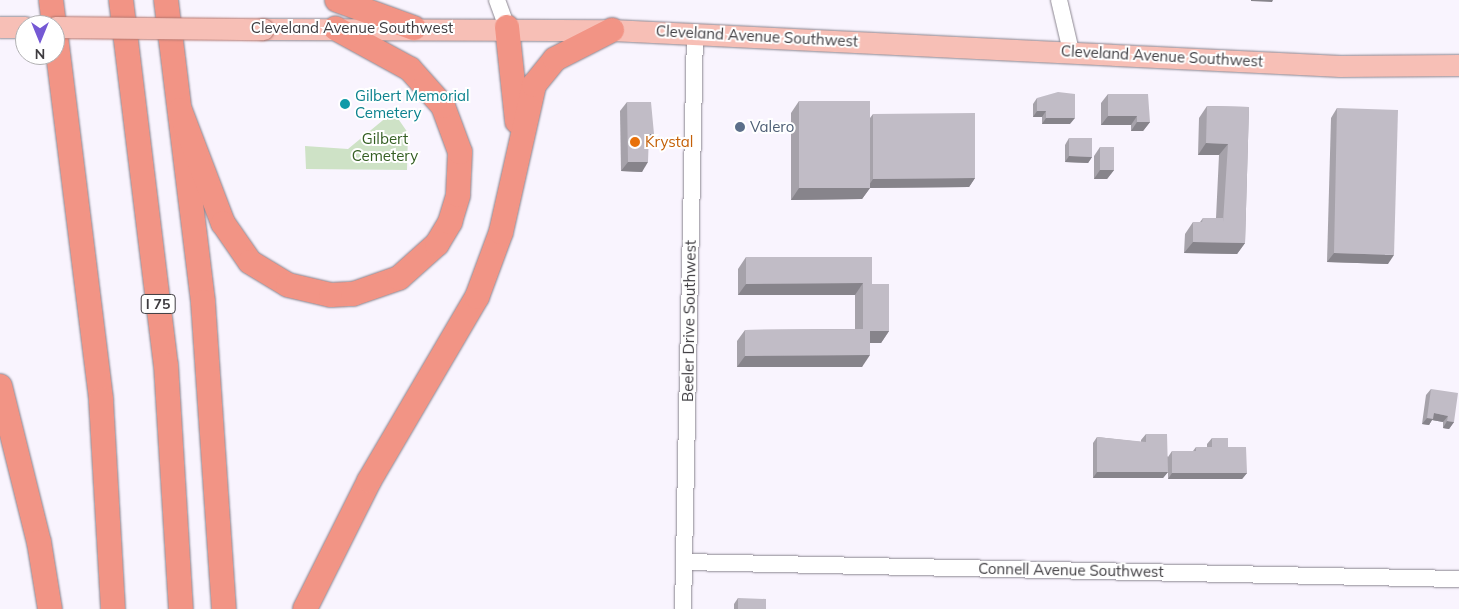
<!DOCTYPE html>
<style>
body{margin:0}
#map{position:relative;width:1459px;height:609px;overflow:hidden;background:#f9f4fe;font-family:Mulish,sans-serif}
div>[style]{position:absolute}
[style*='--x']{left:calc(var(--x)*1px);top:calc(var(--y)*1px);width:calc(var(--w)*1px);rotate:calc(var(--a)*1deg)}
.green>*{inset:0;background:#cee2c6}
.roads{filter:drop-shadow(0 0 1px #8b8690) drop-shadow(0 0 1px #8b8690)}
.minor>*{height:16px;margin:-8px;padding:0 8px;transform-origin:8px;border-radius:8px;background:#fff}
.major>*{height:21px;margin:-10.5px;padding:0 10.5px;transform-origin:10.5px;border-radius:10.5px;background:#f7bfb6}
.highway>*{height:24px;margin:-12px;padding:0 12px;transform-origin:12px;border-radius:12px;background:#f29485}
.bridges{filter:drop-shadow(0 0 1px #b3756d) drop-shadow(0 0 1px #b3756d)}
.major-bridge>*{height:21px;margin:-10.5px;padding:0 10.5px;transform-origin:10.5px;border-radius:10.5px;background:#f7bfb6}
.wall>*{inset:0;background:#a6a2aa}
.shaded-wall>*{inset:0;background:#87848b}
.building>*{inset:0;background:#c1bcc6}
.dots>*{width:14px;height:14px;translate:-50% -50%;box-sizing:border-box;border:2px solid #fff;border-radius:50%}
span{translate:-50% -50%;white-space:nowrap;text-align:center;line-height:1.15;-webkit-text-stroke:4px #fff;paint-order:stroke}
.shield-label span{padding:1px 4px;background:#fff;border:1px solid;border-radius:4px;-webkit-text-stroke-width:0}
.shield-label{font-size:14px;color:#3e3c40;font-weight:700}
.street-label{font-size:15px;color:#3e3c40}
.culture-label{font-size:15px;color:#0d838f}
.left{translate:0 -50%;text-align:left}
.service-label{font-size:15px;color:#4e5e75}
.park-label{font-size:15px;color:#355f23}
.food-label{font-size:15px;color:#c56008}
.north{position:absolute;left:15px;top:15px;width:50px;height:50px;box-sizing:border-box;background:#fff;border:1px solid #b2b1b3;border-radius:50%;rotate:180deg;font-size:14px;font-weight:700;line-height:20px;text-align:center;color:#3e3c40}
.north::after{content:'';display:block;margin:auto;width:18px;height:22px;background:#7559d4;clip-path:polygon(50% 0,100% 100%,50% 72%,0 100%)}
</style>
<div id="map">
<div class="green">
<i style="clip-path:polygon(388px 116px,399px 120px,408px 133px,407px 170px,306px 169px,305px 146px,348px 149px)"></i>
</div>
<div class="roads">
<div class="minor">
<i style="--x:497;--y:0;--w:29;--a:70"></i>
<i style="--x:1059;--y:0;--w:52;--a:76.8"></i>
<i style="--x:684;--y:562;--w:775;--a:1.26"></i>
<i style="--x:683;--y:609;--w:576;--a:-88.81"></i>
</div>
<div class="major">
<i style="--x:0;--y:27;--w:25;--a:0"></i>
<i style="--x:263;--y:29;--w:349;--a:0.2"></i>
<i style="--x:612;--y:30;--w:729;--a:2.83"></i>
<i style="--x:1340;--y:66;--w:119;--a:-0.5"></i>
</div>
<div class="highway">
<i style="--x:51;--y:0;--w:25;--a:83"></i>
<i style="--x:121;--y:0;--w:368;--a:83"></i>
<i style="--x:166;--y:365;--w:244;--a:86.5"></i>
<i style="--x:166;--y:0;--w:304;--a:83"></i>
<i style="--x:203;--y:302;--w:308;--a:86.1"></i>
<i style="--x:337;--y:0;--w:82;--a:20"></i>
<i style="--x:507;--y:27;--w:95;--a:83.9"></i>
<i style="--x:55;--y:29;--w:374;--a:82.9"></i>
<i style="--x:101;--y:400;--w:209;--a:86.7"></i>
<i style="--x:180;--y:110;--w:121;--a:69.2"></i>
<i style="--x:223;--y:223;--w:47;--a:55.3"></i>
<i style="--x:250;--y:262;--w:44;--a:31.2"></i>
<i style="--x:288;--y:285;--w:44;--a:13.1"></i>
<i style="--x:331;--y:295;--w:22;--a:-3"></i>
<i style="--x:353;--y:294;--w:49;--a:-19.2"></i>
<i style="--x:399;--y:278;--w:51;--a:-41.8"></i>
<i style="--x:437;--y:244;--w:26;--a:-59"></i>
<i style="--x:450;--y:222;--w:28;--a:-73"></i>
<i style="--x:458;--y:195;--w:43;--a:-87.3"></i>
<i style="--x:460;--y:152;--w:49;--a:-110.3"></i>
<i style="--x:443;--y:106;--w:50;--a:-131.7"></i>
<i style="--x:410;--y:69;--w:85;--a:-151.3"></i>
<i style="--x:0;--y:386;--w:161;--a:76"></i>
<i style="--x:39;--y:542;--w:68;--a:80.7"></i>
<i style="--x:305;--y:609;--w:143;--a:-63.4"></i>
<i style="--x:369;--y:481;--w:213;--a:-59.6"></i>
<i style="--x:477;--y:297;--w:69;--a:-69.7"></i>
<i style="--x:501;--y:232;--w:151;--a:-77.3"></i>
<i style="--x:534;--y:85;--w:33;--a:-51"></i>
<i style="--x:555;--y:59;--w:64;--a:-27"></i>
</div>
</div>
<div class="bridges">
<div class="major-bridge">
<i style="--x:55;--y:27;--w:208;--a:0.6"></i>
</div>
</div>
<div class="wall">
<i style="clip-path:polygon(1108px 94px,1150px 122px,1143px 131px,1131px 131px,1131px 125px,1101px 125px,1101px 103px)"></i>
<i style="clip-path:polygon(1037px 98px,1070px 124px,1042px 124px,1042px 117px,1033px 117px,1033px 104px)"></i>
<i style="clip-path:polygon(799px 101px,870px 118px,873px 114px,975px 178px,969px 187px,870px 188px,862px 199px,791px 200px,791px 113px)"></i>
<i style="clip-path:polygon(627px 102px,649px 141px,642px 172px,621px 171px,620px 111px)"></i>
<i style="clip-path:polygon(1207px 106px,1249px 107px,1245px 243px,1237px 254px,1184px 253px,1185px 234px,1193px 222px,1200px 222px,1203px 218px,1216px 218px,1219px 155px,1198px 155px,1199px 118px)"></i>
<i style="clip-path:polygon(1337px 108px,1388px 264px,1327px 262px,1331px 118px)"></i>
<i style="clip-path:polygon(1069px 138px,1092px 157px,1088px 163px,1065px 162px,1065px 145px)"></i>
<i style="clip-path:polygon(1100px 147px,1114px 170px,1107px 179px,1094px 179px,1094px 156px)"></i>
<i style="clip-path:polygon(746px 257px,872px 284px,889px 331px,881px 343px,870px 343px,862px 367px,737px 367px,737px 341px,745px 330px,855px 329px,855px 295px,738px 295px,738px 269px)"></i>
<i style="clip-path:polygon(1431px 389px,1454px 422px,1449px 429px,1443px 428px,1443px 422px,1432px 420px,1429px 425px,1422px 424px,1426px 395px)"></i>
<i style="clip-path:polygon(1146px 434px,1168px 457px,1172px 451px,1193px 451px,1196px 447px,1207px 447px,1207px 444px,1212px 438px,1228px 447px,1247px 473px,1242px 479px,1168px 479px,1168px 472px,1163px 478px,1093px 478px,1093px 443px,1097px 437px,1141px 442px,1141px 440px)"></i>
<i style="clip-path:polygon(738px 598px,766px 609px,734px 609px,734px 604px)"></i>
</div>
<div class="shaded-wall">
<i style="clip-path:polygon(1251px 0,1273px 0,1272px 2px,1251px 1px)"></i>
<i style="clip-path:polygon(1037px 111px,1046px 111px,1042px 117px,1033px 117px)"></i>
<i style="clip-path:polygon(1108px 116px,1137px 116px,1131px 125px,1101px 125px)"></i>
<i style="clip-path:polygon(1046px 118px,1075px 118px,1070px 124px,1042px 124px)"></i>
<i style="clip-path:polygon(1137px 122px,1150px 122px,1143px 131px,1131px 131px)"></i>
<i style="clip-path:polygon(649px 134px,654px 134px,647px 144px)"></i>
<i style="clip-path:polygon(1206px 143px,1228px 144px,1219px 155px,1198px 155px)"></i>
<i style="clip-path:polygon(1069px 156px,1092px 157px,1088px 163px,1065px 162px)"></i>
<i style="clip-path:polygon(628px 162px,648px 162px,642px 172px,621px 171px)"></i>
<i style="clip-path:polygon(1100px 170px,1114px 170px,1107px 179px,1094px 179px)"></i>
<i style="clip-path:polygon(975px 178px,969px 187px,870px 188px,862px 199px,791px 200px,799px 188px,867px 188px,873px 179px)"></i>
<i style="clip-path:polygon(1193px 242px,1245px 243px,1237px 254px,1184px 253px)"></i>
<i style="clip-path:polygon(1334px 253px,1394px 255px,1388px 264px,1327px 262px)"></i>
<i style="clip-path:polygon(863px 283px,855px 295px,738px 295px,746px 284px)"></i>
<i style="clip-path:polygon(870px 331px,889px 331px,881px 343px,862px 343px)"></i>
<i style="clip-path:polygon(870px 355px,862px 367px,737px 367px,745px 356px)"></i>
<i style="clip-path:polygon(1434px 413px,1448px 416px,1443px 422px,1432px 420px,1429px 425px,1422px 424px,1427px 418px)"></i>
<i style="clip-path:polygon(1447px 421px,1454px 422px,1449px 429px,1443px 428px)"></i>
<i style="clip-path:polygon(1097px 472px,1168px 472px,1163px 478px,1093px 478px)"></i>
<i style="clip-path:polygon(1172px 473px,1247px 473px,1242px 479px,1168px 479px)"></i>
</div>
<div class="building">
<i style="clip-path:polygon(1058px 92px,1075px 94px,1075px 118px,1046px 118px,1046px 111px,1037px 111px,1037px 98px)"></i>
<i style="clip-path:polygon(1108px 94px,1148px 94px,1150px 122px,1137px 122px,1137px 116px,1108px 116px)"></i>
<i style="clip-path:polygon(799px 101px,870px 101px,870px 188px,799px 188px)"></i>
<i style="clip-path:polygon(627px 102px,651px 102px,654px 134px,649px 134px,648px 162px,628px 162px)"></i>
<i style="clip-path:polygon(1207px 106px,1249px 107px,1245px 243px,1193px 242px,1193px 222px,1202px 222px,1203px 218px,1223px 218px,1223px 222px,1228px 144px,1206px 143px)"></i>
<i style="clip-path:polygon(1337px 108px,1398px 110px,1394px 255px,1334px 253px)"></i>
<i style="clip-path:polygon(975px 113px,975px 178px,873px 179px,873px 114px)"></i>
<i style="clip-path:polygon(1069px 138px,1092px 138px,1092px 157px,1069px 156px)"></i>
<i style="clip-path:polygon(1100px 147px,1114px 147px,1114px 170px,1100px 170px)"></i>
<i style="clip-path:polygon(746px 257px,872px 257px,872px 284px,889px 284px,889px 331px,870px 331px,870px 355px,745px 356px,745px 330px,863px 329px,863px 283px,746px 284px)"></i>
<i style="clip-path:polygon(1431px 389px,1458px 393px,1454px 422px,1447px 421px,1448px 416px,1434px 413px,1433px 419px,1427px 418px)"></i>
<i style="clip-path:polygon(1146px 434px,1167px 434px,1168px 472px,1097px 472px,1097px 437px,1146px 442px)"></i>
<i style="clip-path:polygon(1212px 438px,1228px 438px,1228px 447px,1246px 447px,1247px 473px,1172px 473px,1172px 451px,1196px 451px,1196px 447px,1212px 447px)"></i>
<i style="clip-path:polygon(738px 598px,766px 599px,766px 609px,738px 609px)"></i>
</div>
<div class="dots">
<i style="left:345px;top:104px;background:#0f9aa8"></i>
<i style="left:740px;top:127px;background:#5c6f8a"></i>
<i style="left:635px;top:142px;background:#e8710a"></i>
</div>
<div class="shield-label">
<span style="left:158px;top:304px">I 75</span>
</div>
<div class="street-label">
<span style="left:352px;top:28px">Cleveland Avenue Southwest</span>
<span style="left:757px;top:36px;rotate:3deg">Cleveland Avenue Southwest</span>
<span style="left:1162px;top:56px;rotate:3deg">Cleveland Avenue Southwest</span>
<span style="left:689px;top:321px;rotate:-89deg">Beeler Drive Southwest</span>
<span style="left:1071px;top:570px;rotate:1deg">Connell Avenue Southwest</span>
</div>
<div class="culture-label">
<span class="left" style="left:355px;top:104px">Gilbert Memorial<br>Cemetery</span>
</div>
<div class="service-label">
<span class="left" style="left:750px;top:127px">Valero</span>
</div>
<div class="park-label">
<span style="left:385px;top:147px">Gilbert<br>Cemetery</span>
</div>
<div class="food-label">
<span class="left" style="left:645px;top:142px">Krystal</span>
</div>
<div class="north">N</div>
</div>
